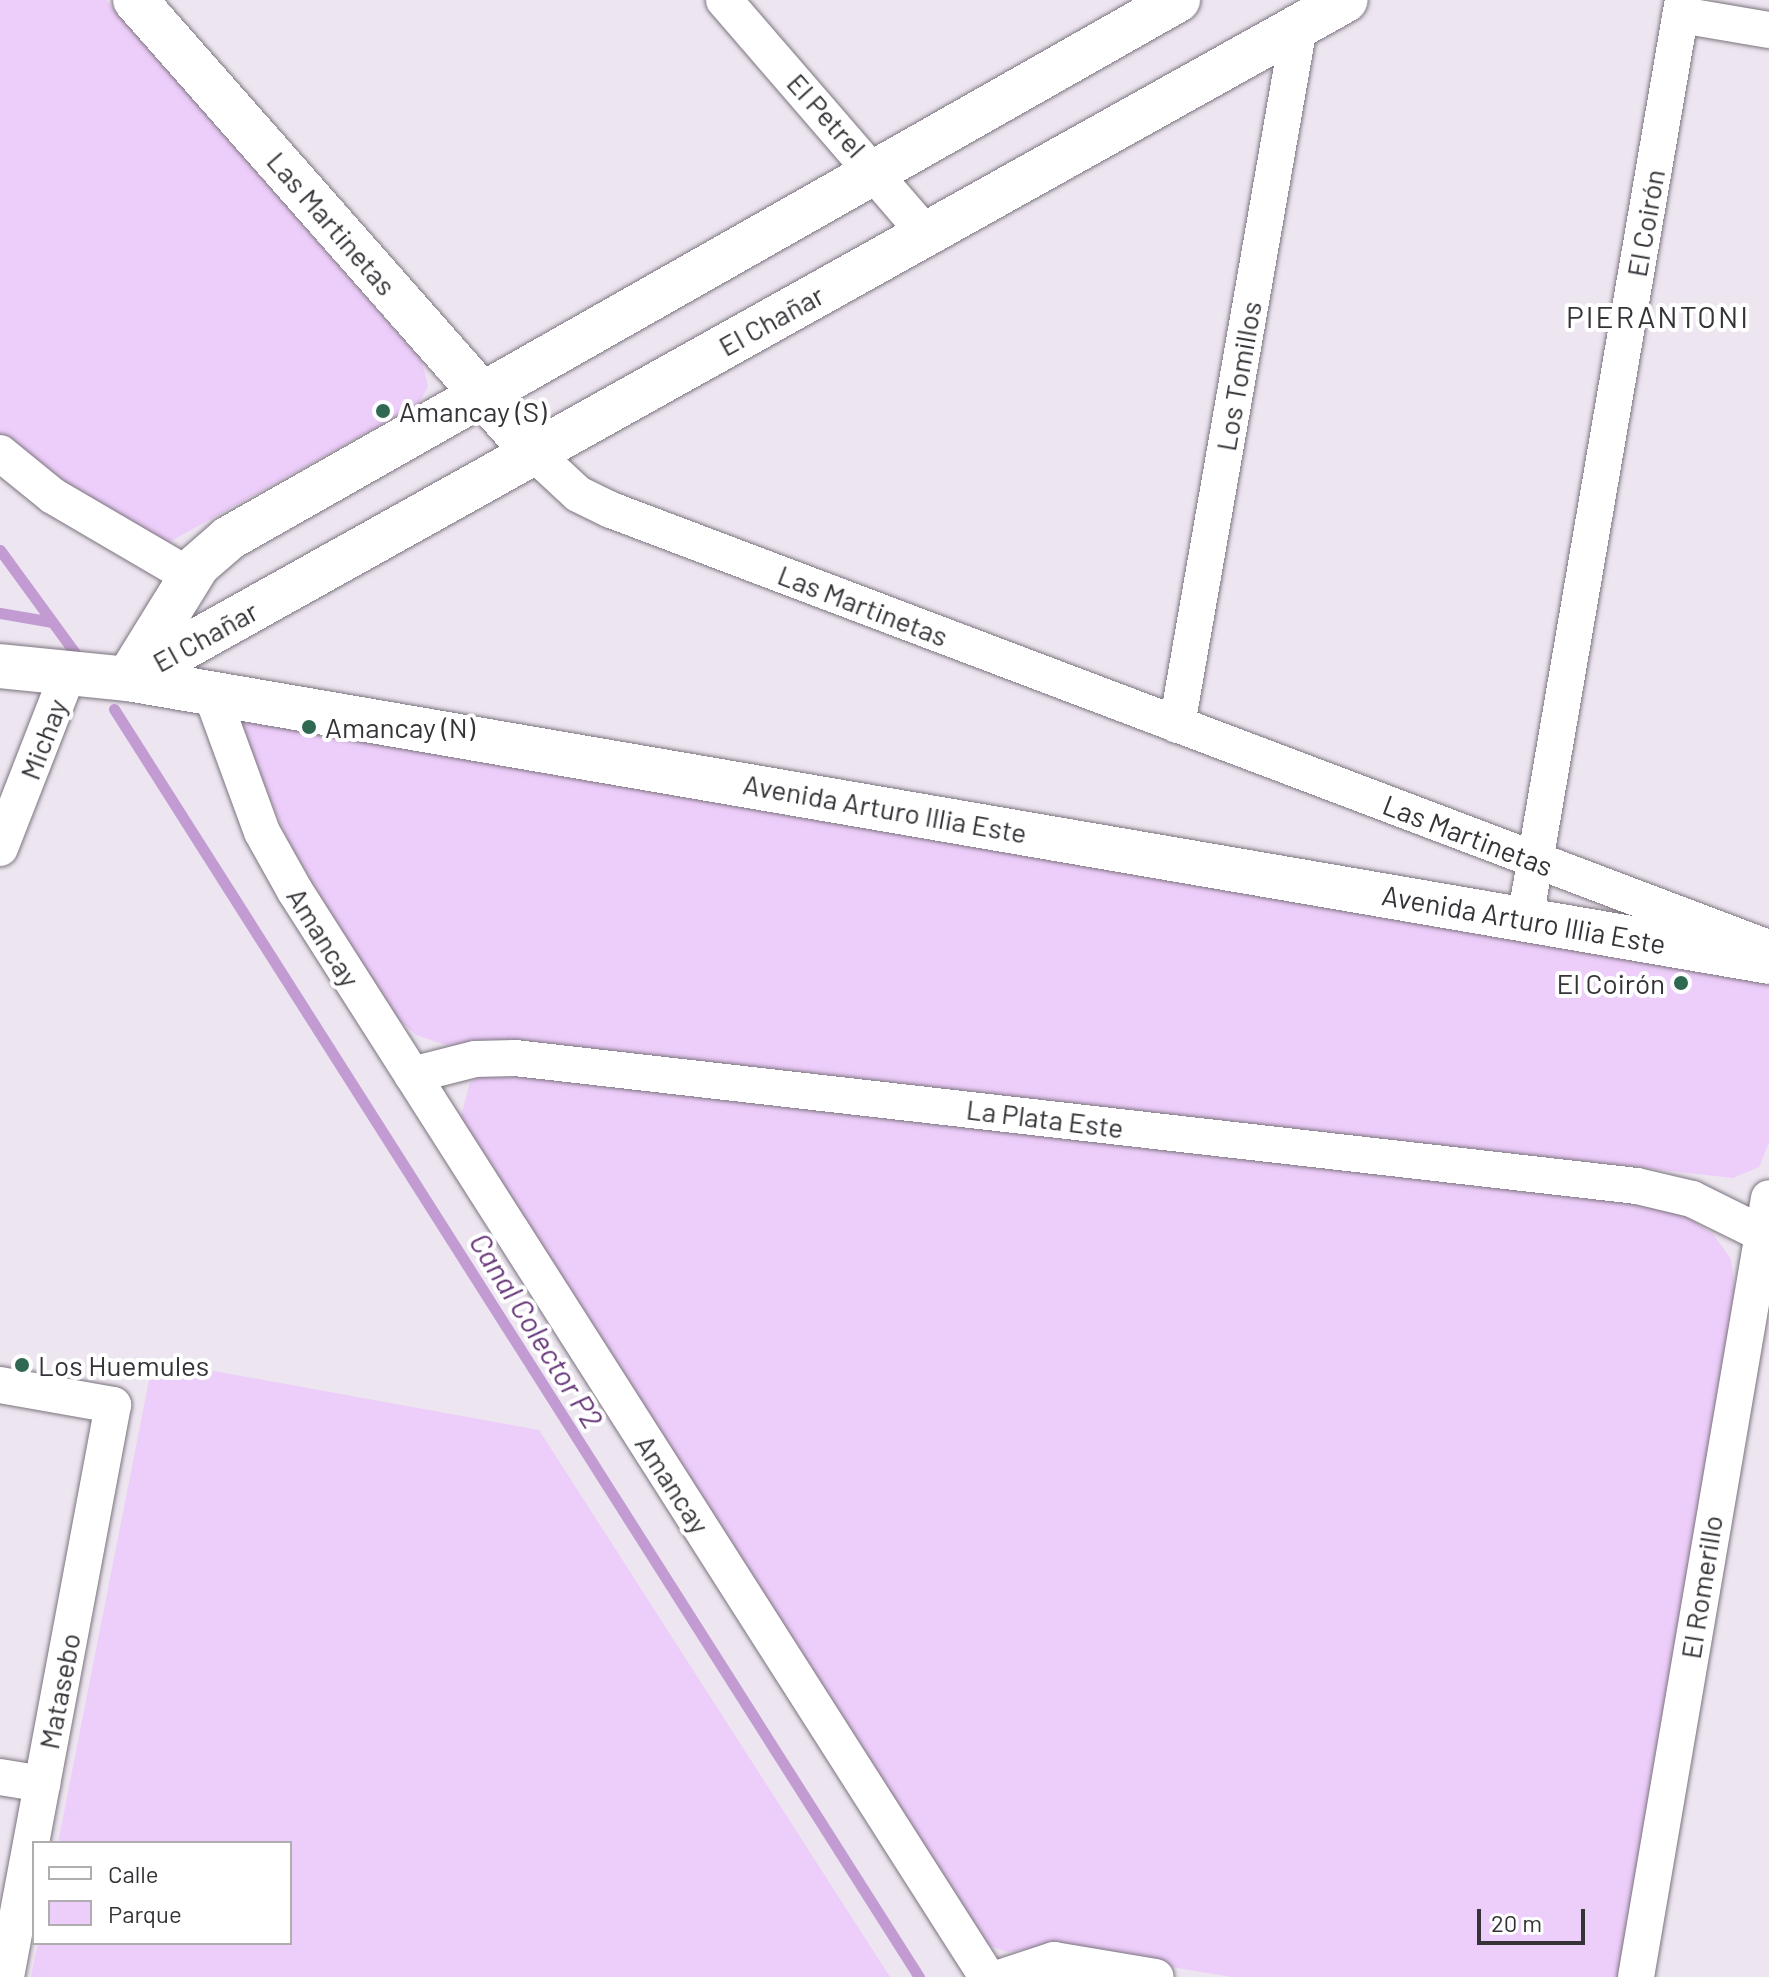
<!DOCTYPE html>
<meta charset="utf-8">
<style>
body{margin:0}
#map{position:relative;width:1769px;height:1977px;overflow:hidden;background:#ede5f0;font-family:Barlow,sans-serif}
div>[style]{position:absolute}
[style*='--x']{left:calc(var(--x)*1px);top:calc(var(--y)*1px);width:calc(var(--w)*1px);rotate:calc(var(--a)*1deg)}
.green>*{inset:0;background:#edcdfa}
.stream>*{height:11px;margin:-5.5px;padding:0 5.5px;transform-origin:5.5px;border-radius:5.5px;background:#c39bd3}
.roads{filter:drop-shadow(0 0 2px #7b747e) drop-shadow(0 0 2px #7b747e)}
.minor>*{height:36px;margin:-18px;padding:0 18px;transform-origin:18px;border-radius:18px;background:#fff}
.tertiary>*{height:44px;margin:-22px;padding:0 22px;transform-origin:22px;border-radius:22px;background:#fff}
.secondary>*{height:44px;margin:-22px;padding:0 22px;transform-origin:22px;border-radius:22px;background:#fff}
.dots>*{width:22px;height:22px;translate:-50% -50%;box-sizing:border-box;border:4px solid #fff;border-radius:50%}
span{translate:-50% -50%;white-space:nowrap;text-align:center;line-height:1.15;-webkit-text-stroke:8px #fff;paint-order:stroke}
.street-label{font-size:28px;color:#363338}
.poi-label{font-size:28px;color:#363338}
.left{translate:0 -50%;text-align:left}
.right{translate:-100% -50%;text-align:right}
.neighbourhood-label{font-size:30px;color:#363338;letter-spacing:2px}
.water-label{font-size:30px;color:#673579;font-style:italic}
.legend{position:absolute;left:32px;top:1841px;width:260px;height:104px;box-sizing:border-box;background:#fff;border:2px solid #afadaf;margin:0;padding:10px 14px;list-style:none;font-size:24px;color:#363338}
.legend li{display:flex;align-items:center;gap:16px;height:40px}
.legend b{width:40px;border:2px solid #afadaf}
.scale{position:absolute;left:1477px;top:1909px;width:108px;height:36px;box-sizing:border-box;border:4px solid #363338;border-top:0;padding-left:10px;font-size:24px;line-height:28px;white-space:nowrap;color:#363338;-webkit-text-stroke:6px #fff;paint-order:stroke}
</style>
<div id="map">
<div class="green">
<i style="clip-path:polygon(0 0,106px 0,422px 361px,428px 387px,418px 404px,160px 547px,0 439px)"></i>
<i style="clip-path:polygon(234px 711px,1769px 979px,1769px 1142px,1759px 1167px,1733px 1178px,515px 1043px,446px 1045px,416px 1035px,388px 1010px,288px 841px)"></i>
<i style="clip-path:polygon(492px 1070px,1636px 1202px,1683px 1214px,1713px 1234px,1731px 1259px,1735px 1289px,1622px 1977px,1232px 1977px,1051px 1947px,1008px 1952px,987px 1945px,460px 1119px,470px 1083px)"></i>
<i style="clip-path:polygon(153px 1360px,539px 1430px,890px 1977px,31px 1977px,38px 1943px,290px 1943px,290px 1843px,58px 1843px)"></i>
</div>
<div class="stream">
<i style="--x:0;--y:550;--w:132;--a:53.9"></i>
<i style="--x:0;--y:613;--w:53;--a:9.8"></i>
<i style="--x:114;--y:709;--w:1502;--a:57.59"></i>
</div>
<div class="roads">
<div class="minor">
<i style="--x:724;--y:0;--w:309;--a:49.2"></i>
<i style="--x:1681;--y:15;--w:89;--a:9.7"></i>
<i style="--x:0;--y:453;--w:68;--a:39.1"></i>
<i style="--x:53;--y:496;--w:159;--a:30.3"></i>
<i style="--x:534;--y:453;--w:60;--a:43"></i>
<i style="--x:578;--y:494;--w:37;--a:26"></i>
<i style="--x:611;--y:510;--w:1237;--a:20.73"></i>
<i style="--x:210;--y:690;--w:151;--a:69.9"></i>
<i style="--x:262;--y:832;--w:68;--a:60.8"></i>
<i style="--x:295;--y:891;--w:1288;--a:57.49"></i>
<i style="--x:1177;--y:725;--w:709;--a:-80.09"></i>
<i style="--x:0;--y:848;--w:187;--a:-68.7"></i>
<i style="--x:1525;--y:920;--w:933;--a:-80.26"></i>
<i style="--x:412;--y:1075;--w:65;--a:-14.3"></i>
<i style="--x:475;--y:1059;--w:40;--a:-1.4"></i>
<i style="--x:515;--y:1058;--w:1129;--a:6.51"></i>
<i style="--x:1637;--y:1186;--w:57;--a:13.3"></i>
<i style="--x:1692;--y:1199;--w:86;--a:26.3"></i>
<i style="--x:0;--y:1385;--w:115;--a:10"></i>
<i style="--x:113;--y:1405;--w:582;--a:100.6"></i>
<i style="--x:0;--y:1777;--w:43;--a:9.5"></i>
<i style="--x:1002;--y:1977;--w:55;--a:-18.1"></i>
<i style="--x:1054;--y:1960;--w:103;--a:9.5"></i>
<i style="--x:1636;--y:1977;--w:790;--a:-80.31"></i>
</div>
<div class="tertiary">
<i style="--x:135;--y:0;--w:604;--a:48.63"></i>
<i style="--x:130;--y:675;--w:129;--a:-58.3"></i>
<i style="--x:198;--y:565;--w:41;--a:-41.1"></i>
<i style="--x:229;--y:538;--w:1091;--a:-29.55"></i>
<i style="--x:128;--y:679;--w:1665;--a:9.78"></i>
<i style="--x:128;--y:679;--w:1394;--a:-29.14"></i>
</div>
<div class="secondary">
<i style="--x:0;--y:666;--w:129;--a:5.8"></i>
</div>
</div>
<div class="dots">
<i style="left:383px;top:411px;background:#2f6951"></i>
<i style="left:309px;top:727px;background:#2f6951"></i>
<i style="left:1681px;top:983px;background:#2f6951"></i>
<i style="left:22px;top:1365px;background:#2f6951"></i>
</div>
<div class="street-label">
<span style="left:827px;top:115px;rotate:48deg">El Petrel</span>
<span style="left:332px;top:223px;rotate:49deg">Las Martinetas</span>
<span style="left:1645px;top:223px;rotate:-80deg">El Coirón</span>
<span style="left:771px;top:320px;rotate:-29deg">El Chañar</span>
<span style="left:1238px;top:376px;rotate:-80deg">Los Tomillos</span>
<span style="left:863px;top:605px;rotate:21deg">Las Martinetas</span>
<span style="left:205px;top:636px;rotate:-29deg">El Chañar</span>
<span style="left:43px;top:739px;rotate:-69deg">Michay</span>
<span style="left:885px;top:808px;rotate:10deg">Avenida Arturo Illia Este</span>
<span style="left:1468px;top:835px;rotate:21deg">Las Martinetas</span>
<span style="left:1524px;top:919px;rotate:10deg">Avenida Arturo Illia Este</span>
<span style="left:324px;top:937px;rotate:58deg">Amancay</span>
<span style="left:1045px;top:1118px;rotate:7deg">La Plata Este</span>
<span style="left:673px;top:1484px;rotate:57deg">Amancay</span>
<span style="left:1701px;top:1587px;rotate:-81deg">El Romerillo</span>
<span style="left:59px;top:1691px;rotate:-79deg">Matasebo</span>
</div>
<div class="poi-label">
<span class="left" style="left:399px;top:411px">Amancay (S)</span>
<span class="left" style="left:325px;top:727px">Amancay (N)</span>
<span class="right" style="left:1665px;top:983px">El Coirón</span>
<span class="left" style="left:38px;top:1365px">Los Huemules</span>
</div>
<div class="neighbourhood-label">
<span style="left:1658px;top:316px">PIERANTONI</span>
</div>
<div class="water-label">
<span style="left:537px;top:1330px;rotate:58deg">Canal Colector P2</span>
</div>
<ul class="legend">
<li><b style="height:10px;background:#fff"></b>Calle</li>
<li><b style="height:22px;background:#edcdfa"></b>Parque</li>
</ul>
<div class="scale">20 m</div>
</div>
